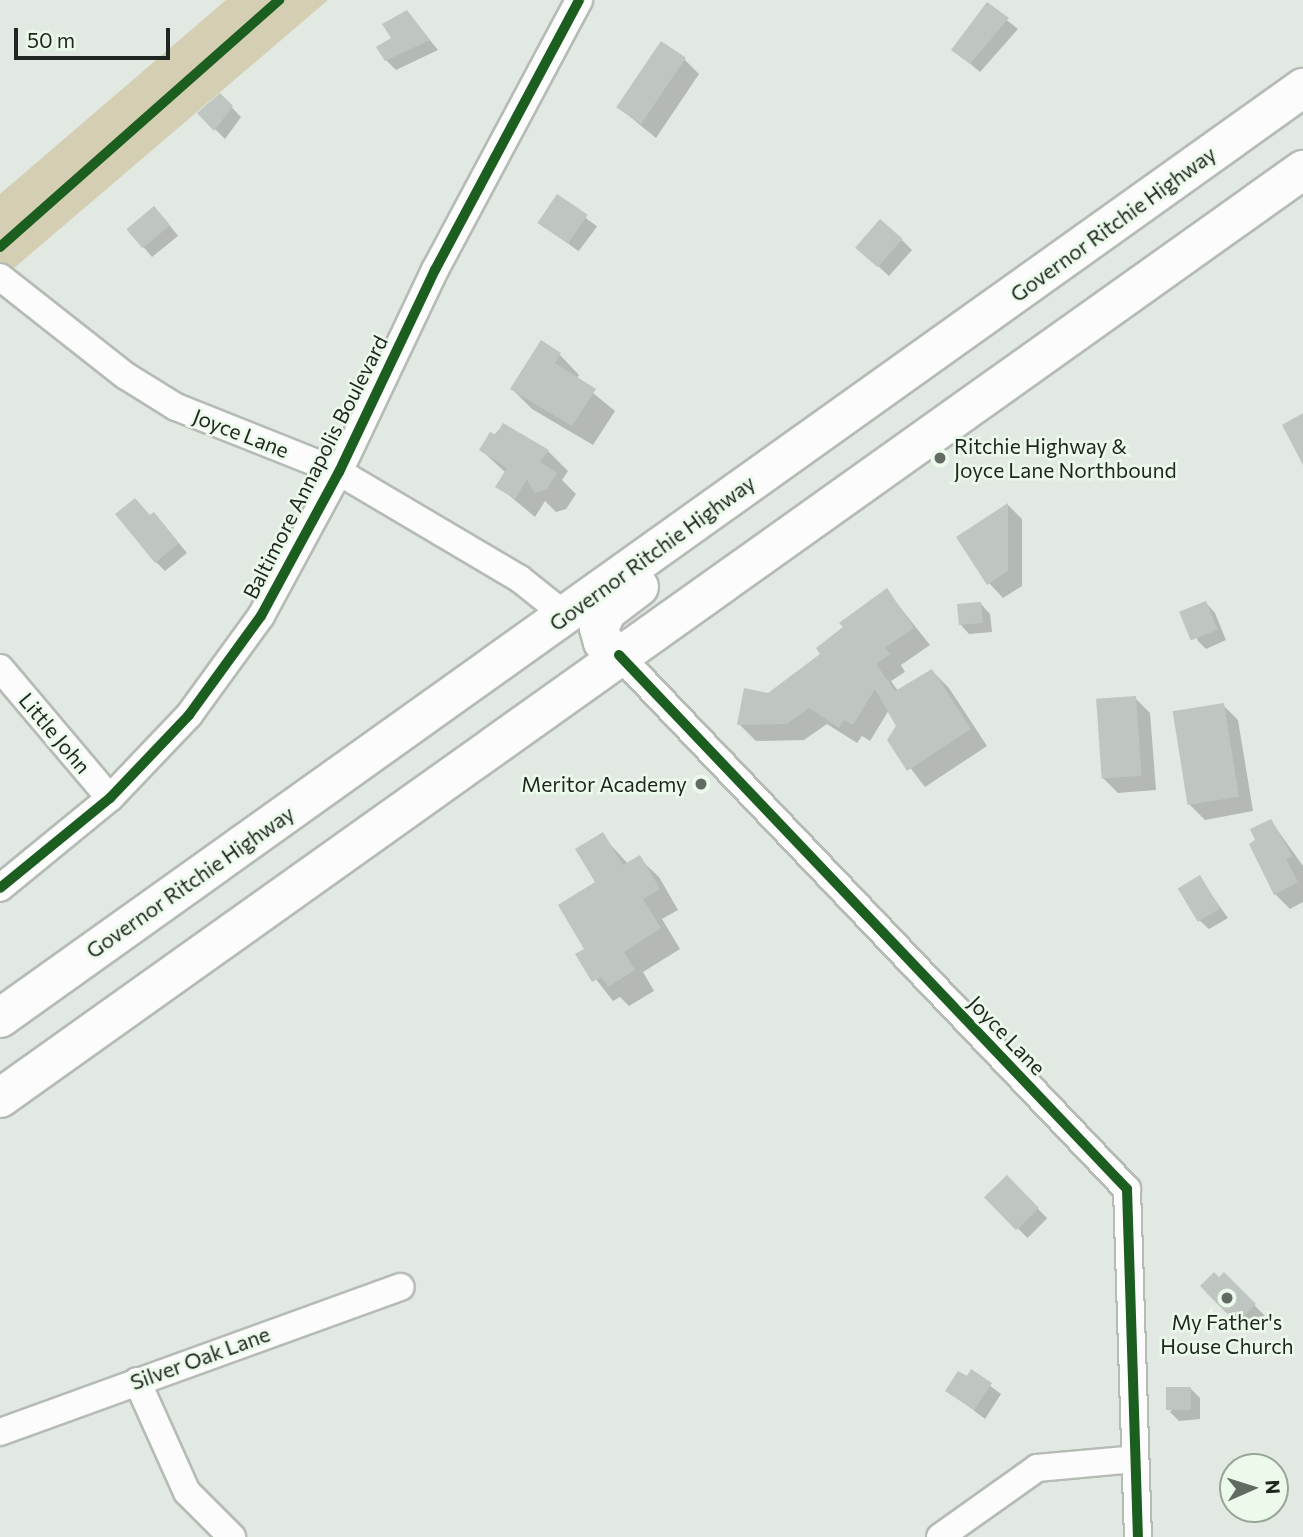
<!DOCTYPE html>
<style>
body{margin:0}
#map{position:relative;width:1303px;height:1537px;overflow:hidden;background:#e2e8e2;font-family:Commissioner,sans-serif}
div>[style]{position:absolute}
.green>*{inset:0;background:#d4cfb3}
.shadow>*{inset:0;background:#0003;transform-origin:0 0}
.building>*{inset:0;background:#bfc6c2;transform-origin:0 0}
.roads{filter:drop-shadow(2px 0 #b6bbb6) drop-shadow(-2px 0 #b6bbb6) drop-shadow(0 2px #b6bbb6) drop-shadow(0 -2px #b6bbb6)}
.minor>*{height:26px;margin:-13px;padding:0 13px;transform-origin:13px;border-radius:13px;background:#fbfcfb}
.highway>*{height:38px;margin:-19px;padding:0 19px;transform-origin:19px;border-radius:19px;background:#fbfcfb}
.cycleway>*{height:10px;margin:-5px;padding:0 5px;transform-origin:5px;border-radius:5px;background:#1b5e20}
.dots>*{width:19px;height:19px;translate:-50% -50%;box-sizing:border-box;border:4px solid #ebfaeb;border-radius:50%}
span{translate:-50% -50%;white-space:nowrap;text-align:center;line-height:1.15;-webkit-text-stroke:5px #ebfaeb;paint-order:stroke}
.street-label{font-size:21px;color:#1f251f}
.poi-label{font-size:21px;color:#1f251f}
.left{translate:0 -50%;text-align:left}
.right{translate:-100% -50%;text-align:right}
.north{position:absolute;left:1219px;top:1453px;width:70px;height:70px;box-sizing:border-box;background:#ebfaeb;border:2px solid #99a599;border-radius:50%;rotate:87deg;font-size:19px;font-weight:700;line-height:28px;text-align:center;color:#1f251f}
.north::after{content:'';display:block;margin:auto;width:24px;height:32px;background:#636963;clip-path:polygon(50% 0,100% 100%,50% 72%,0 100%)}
.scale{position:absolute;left:14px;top:28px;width:156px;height:32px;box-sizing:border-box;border:4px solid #1f251f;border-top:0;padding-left:9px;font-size:21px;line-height:24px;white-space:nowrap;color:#1f251f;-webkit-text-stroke:5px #ebfaeb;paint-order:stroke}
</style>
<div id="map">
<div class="green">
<div style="clip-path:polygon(226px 0,328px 0,0 280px,0 194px)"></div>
</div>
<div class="shadow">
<div style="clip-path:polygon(987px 4px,1018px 29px,980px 72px,954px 50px)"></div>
<div style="clip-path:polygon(407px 12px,438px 50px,396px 70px,386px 60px)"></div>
<div style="clip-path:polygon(684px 59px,699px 74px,656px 138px,618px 107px)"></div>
<div style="clip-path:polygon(220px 95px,241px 117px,225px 139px,199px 113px)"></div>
<div style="left:558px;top:197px;width:49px;height:31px;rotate:37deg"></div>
<div style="clip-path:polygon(164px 218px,178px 236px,152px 257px,129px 230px)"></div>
<div style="clip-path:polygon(902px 240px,912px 250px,889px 276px,868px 257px)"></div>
<div style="clip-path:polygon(560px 355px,579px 375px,576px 379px,615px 411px,593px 445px,532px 409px,512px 389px)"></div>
<div style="clip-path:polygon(503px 425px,548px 451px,568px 471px,562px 480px,576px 494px,566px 509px,556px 512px,545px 501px,535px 517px,498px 486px,506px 473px,481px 450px)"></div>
<div style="clip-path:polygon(1008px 505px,1022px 519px,1022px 586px,1003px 598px,989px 583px)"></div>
<div style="clip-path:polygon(151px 517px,163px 524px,187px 553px,165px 571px,156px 562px)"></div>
<div style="clip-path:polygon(887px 591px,930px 645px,901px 665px,905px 672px,891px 681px,898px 691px,932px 671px,949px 688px,987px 746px,925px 787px,889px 740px,899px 726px,889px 710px,870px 741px,862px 736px,857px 743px,827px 724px,804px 740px,756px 741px,739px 724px,768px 694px,823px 654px)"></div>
<div style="clip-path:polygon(1206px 603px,1215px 613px,1226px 640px,1206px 649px,1197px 640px)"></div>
<div style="clip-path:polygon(981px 604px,990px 614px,992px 632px,969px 634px,960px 624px)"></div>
<div style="clip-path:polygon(1135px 698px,1150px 713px,1156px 790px,1118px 793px,1103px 778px)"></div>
<div style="clip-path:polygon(1223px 705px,1238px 720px,1253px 811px,1205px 820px,1190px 805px)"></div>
<div style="clip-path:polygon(1271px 821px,1303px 866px,1303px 902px,1290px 909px,1275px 894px,1258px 841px)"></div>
<div style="clip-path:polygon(602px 835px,628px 864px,639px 858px,659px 877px,678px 910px,662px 919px,680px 949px,643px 972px,654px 991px,629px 1006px,620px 997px,613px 1001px,577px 955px,586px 949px)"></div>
<div style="clip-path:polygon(1199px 877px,1228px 918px,1209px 929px,1199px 920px)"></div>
<div style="left:1007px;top:1178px;width:57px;height:28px;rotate:45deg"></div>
<div style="left:1224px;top:1275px;width:57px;height:25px;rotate:45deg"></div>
<div style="clip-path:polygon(972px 1372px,1001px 1394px,985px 1419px,947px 1390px)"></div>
<div style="clip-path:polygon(1191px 1389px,1200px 1398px,1200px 1419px,1179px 1421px,1170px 1412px)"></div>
</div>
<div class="building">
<div style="clip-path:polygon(987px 2px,1009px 18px,970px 64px,951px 50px)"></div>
<div style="clip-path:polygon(407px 10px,430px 40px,385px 61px,376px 47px,391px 38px,382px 24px)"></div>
<div style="left:661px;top:41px;width:30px;height:80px;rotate:34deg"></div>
<div style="clip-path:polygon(220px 93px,233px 106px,214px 131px,197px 113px)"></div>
<div style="left:557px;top:194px;width:37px;height:35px;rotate:34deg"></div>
<div style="left:154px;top:206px;width:25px;height:36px;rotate:50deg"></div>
<div style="left:880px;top:219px;width:30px;height:38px;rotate:41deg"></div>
<div style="clip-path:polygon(541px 340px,561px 353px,555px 363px,596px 389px,572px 426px,510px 389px)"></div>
<div style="clip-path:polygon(1303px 413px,1303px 465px,1282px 425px)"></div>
<div style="clip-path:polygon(503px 423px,549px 450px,540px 462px,557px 473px,547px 489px,534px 493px,527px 479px,515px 499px,495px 487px,507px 468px,479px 450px,490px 432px,496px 435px)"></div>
<div style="clip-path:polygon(135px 498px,150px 515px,154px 512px,179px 543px,155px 563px,115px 514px)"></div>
<div style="clip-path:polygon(1008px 503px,1008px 571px,987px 585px,956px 537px)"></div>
<div style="clip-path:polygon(887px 588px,914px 628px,885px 648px,890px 654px,876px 664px,895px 691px,932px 669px,971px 729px,907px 771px,887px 740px,896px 726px,875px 689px,853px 725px,844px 720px,839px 728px,809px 708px,787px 724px,737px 725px,744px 688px,768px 693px,820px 654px,816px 648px,843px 627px,839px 623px)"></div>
<div style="left:1206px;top:601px;width:31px;height:29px;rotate:68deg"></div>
<div style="left:981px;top:602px;width:21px;height:24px;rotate:85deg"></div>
<div style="left:1136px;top:696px;width:80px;height:40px;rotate:86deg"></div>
<div style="left:1224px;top:703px;width:95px;height:52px;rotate:81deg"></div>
<div style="clip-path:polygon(1271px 819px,1292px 856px,1286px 859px,1298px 882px,1274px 895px,1249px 844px,1255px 840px,1250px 829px)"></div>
<div style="clip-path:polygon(603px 832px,623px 865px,640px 855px,660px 889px,643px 899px,661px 928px,624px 952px,635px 970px,608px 987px,602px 977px,592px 982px,575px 954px,584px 949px,558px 905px,595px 882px,575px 849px)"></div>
<div style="left:1200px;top:875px;width:39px;height:26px;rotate:59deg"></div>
<div style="left:1007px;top:1175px;width:46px;height:32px;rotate:46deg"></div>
<div style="clip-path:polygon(1214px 1272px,1219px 1277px,1224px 1272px,1256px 1304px,1237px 1323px,1200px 1286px)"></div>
<div style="clip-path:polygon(971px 1369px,992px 1383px,974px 1410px,945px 1391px,958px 1371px,967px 1376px)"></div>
<div style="left:1191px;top:1387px;width:23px;height:25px;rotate:90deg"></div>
</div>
<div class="roads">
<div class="minor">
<div style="left:0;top:277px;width:160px;rotate:38.2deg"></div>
<div style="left:126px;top:376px;width:59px;rotate:31.8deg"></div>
<div style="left:176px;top:407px;width:175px;rotate:21.7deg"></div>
<div style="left:339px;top:472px;width:210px;rotate:30.6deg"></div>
<div style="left:520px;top:579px;width:58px;rotate:38.7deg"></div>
<div style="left:619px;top:655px;width:737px;rotate:46.43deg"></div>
<div style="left:1127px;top:1189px;width:348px;rotate:88.2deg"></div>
<div style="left:0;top:668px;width:170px;rotate:49.8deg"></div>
<div style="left:0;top:888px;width:142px;rotate:-39.3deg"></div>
<div style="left:110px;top:798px;width:115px;rotate:-46.4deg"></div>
<div style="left:189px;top:715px;width:122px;rotate:-54deg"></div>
<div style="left:261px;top:616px;width:164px;rotate:-61.6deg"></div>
<div style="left:339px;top:472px;width:224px;rotate:-64.6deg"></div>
<div style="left:435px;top:270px;width:306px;rotate:-61.9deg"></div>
<div style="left:137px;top:1381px;width:122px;rotate:65.8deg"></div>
<div style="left:187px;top:1492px;width:64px;rotate:45deg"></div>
<div style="left:0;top:1432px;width:426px;rotate:-19.9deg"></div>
<div style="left:940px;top:1537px;width:119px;rotate:-35.4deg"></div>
<div style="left:1037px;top:1468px;width:98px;rotate:-5.2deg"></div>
</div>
<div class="highway">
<div style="left:619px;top:655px;width:21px;rotate:-141deg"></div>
<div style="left:603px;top:642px;width:15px;rotate:-106deg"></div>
<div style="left:599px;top:628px;width:19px;rotate:-65deg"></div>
<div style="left:607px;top:611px;width:40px;rotate:-37deg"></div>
<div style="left:0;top:1018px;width:1601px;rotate:-35.52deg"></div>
<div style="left:0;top:1098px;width:1600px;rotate:-35.46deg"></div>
</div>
</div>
<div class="cycleway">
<div style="left:0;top:247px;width:373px;rotate:-41.5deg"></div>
<div style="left:619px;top:655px;width:737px;rotate:46.43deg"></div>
<div style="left:1127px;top:1189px;width:348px;rotate:88.2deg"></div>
<div style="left:0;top:888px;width:142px;rotate:-39.3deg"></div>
<div style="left:110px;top:798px;width:115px;rotate:-46.4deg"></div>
<div style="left:189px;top:715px;width:122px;rotate:-54deg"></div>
<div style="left:261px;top:616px;width:164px;rotate:-61.6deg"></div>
<div style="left:339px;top:472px;width:224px;rotate:-64.6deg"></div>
<div style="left:435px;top:270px;width:306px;rotate:-61.9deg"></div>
</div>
<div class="dots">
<div style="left:940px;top:458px;background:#636963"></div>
<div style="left:701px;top:784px;background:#636963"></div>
<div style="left:1227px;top:1298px;background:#636963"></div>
</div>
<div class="street-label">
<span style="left:1113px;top:224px;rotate:-36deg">Governor Ritchie Highway</span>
<span style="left:241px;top:433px;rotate:21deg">Joyce Lane</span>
<span style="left:315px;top:467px;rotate:-63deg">Baltimore Annapolis Boulevard</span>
<span style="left:652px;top:553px;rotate:-36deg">Governor Ritchie Highway</span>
<span style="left:55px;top:733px;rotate:50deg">Little John</span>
<span style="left:190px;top:882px;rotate:-35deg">Governor Ritchie Highway</span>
<span style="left:1007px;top:1035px;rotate:46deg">Joyce Lane</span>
<span style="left:200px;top:1358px;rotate:-20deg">Silver Oak Lane</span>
</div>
<div class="poi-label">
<span class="left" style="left:954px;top:458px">Ritchie Highway &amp;<br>Joyce Lane Northbound</span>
<span class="right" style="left:687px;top:784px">Meritor Academy</span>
<span style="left:1227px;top:1334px">My Father's<br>House Church</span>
</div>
<div class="north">N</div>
<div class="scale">50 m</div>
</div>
